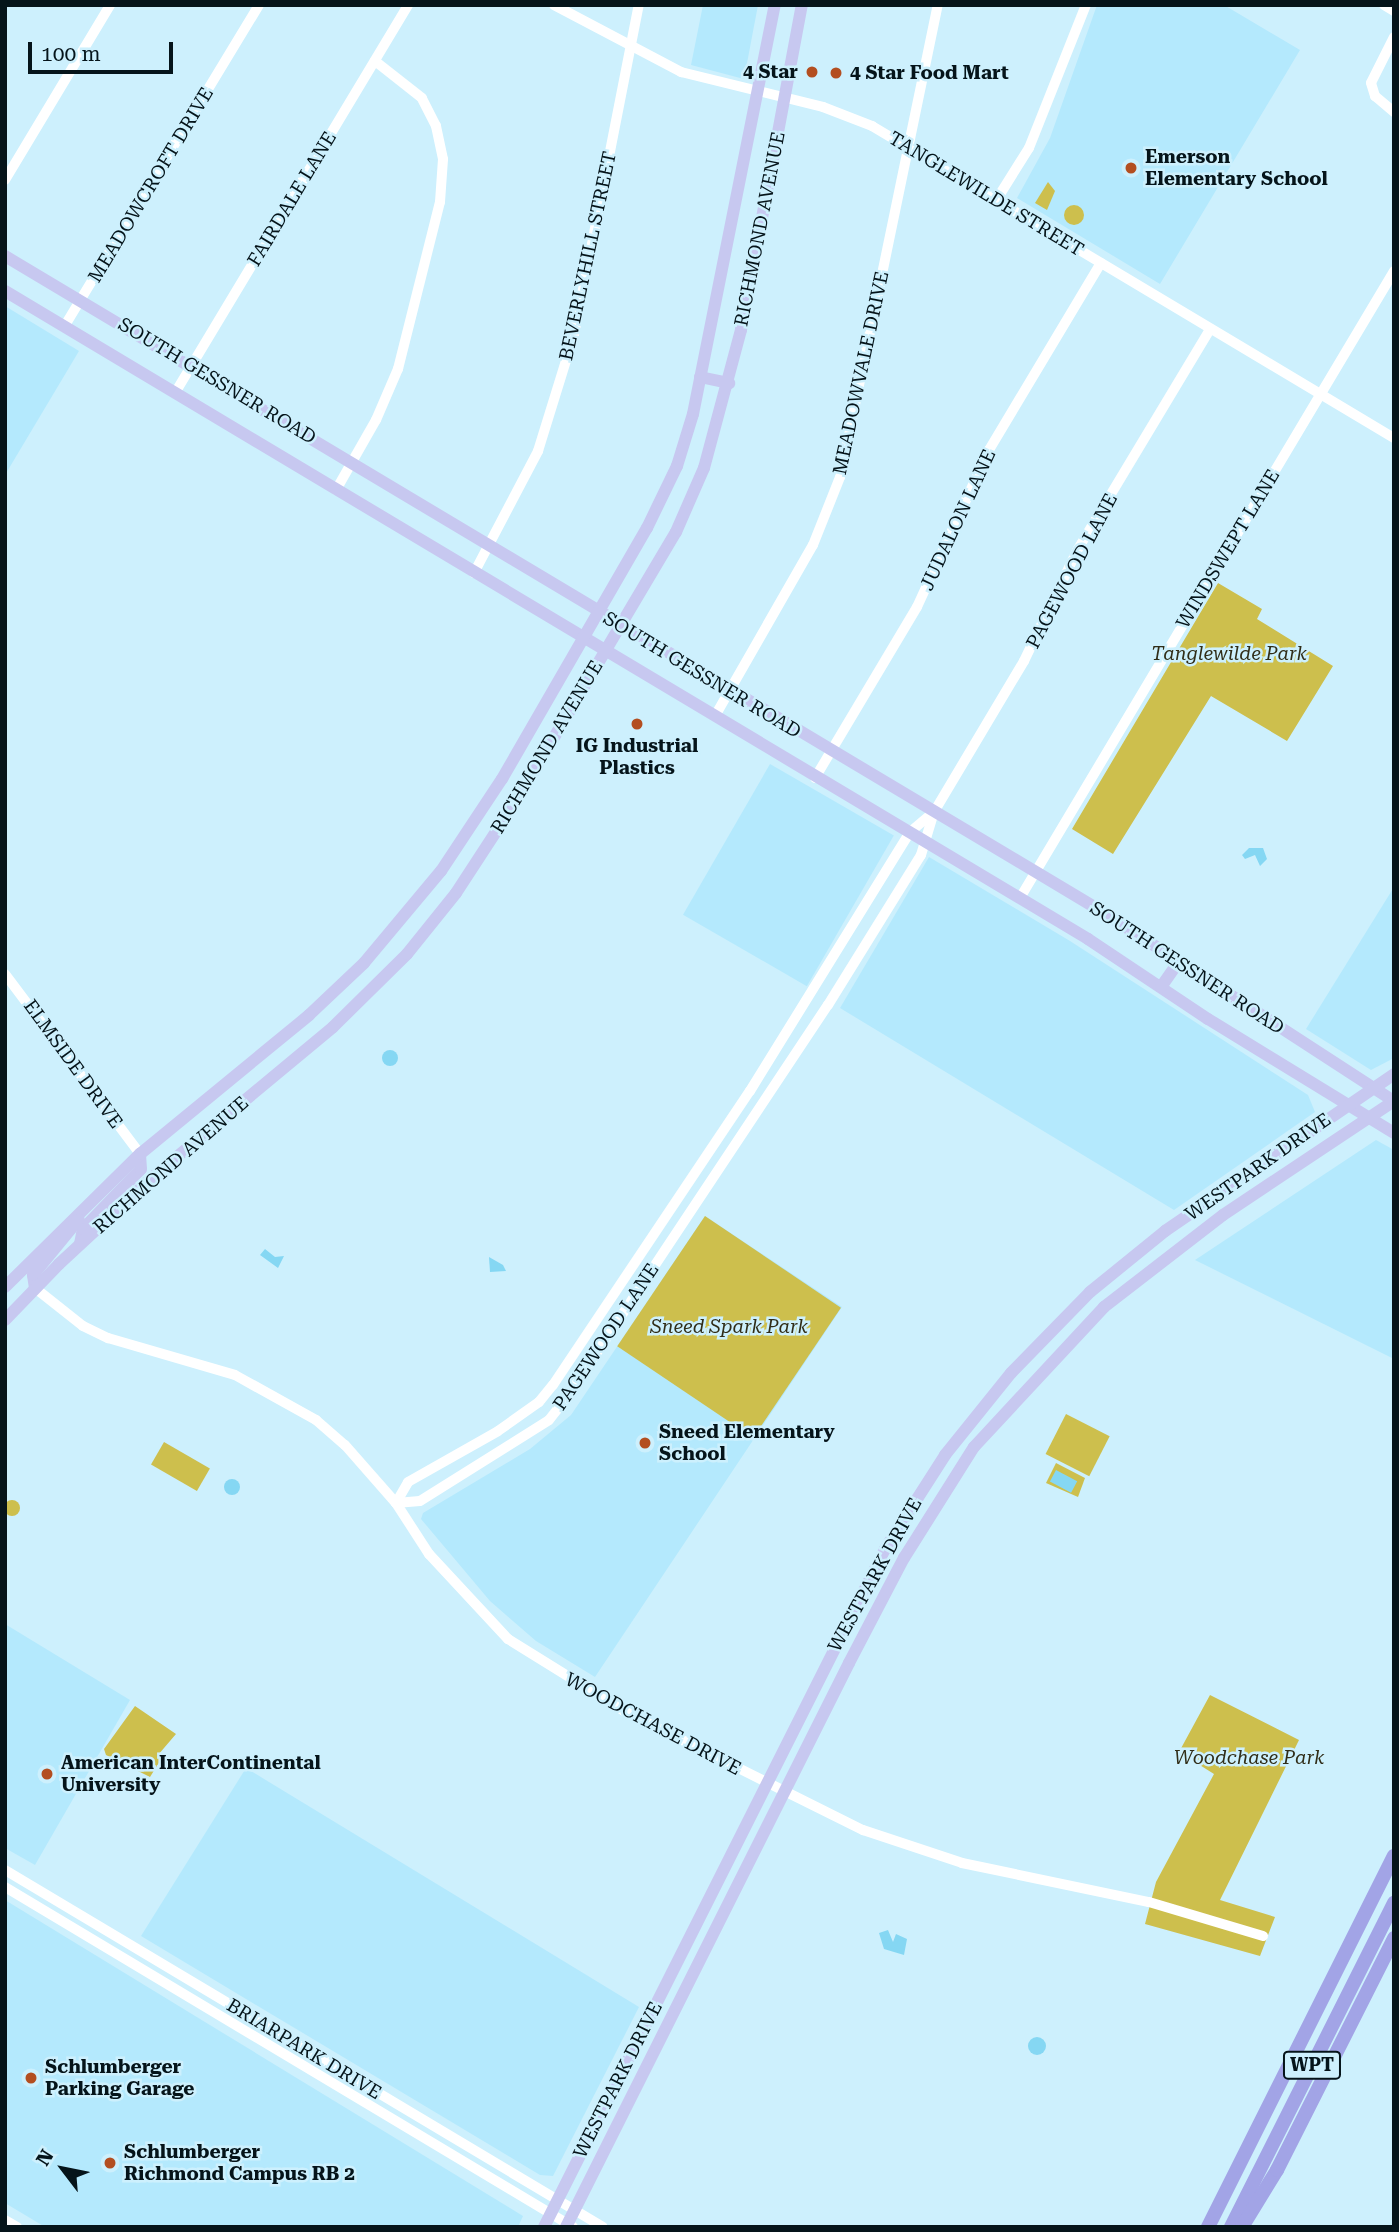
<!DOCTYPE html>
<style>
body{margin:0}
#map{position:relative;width:1399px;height:2232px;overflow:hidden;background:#cdf0fd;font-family:"Roboto Serif",serif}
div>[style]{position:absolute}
.built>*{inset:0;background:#b4e9fd;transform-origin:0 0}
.green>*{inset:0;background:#cdbf4d;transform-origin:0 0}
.round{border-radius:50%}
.water>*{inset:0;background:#85d7f3;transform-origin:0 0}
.minor>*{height:10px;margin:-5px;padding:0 5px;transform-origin:5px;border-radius:5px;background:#fff}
.major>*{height:12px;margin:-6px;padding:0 6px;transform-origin:6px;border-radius:6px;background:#c7c8f0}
.highway>*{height:14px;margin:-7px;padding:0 7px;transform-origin:7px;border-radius:7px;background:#a2a4e6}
.dots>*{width:19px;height:19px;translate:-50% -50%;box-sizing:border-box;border:4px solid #cdf0fd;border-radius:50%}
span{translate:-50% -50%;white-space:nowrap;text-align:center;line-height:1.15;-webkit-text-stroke:5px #cdf0fd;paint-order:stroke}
.shield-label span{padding:2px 5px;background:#cdf0fd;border:2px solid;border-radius:5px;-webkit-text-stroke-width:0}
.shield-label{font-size:18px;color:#05141a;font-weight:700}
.poi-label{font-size:19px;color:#05141a;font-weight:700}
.right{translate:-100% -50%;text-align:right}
.left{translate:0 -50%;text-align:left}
.street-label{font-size:19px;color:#05141a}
.park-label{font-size:19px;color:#302d18;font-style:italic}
.frame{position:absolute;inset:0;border:7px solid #05141a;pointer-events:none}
.north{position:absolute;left:28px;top:2134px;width:70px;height:70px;-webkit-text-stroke:5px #cdf0fd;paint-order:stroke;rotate:302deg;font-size:19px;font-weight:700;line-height:28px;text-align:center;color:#05141a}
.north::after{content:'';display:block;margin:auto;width:24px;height:32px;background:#05141a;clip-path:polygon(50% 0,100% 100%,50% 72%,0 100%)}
.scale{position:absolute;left:28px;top:42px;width:145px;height:32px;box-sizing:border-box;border:4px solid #05141a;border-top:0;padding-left:9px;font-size:21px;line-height:24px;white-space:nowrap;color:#05141a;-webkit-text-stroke:5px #cdf0fd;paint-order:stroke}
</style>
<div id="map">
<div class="built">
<div style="clip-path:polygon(703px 5px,758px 5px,744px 79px,691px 65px)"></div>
<div style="clip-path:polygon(1097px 5px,1224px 5px,1300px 50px,1160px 284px,1017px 198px,1050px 138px)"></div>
<div style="clip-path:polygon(5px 306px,79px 351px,5px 475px)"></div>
<div style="left:770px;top:764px;width:143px;height:174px;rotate:30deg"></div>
<div style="clip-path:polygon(929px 857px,1070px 941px,1308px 1095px,1315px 1112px,1174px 1210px,840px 1008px)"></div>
<div style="clip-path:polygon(1394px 887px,1394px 1058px,1371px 1070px,1306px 1029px)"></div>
<div style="clip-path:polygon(1376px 1140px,1394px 1150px,1394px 1359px,1195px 1260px)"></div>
<div style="clip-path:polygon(705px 1216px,842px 1307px,595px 1677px,536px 1641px,490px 1601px,421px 1519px,423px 1513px,530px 1449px,571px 1415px)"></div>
<div style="clip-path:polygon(5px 1624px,130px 1700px,35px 1865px,5px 1848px)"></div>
<div style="clip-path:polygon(246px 1768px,639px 2007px,553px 2176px,540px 2175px,141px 1936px)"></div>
<div style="clip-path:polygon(5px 1900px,523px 2216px,518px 2227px,45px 2227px,5px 2203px)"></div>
</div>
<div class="green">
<div style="clip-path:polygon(1048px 182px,1055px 191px,1047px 210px,1035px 203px)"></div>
<div class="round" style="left:1064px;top:205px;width:20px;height:20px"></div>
<div style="clip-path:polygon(1218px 583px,1262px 609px,1257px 619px,1333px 666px,1287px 741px,1211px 696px,1113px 854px,1072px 829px)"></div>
<div style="left:705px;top:1216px;width:164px;height:157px;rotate:34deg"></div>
<div style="left:1066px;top:1414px;width:49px;height:45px;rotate:27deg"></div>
<div style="left:164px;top:1442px;width:53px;height:26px;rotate:30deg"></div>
<div style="clip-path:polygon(1056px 1463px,1085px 1478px,1078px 1497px,1046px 1483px)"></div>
<div class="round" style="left:4px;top:1500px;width:16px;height:16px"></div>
<div style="clip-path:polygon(1210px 1695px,1299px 1740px,1220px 1900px,1275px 1917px,1260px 1956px,1145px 1924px,1156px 1882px,1214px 1774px,1179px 1752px)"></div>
<div style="clip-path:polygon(135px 1706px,176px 1734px,158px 1755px,160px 1761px,150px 1777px,106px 1755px,104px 1749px)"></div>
</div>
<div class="water">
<div style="clip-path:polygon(1249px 848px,1263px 848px,1267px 859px,1260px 866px,1255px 855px,1245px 859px,1242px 855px)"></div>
<div class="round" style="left:382px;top:1050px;width:16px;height:16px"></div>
<div style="clip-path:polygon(265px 1249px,275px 1257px,284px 1256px,278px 1268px,260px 1255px)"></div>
<div style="clip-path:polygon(489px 1257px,503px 1265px,506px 1271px,490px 1272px)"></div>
<div style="left:1056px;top:1470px;width:24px;height:13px;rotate:28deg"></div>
<div class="round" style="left:224px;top:1479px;width:16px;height:16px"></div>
<div style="clip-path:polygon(888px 1930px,893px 1942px,896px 1934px,907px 1939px,904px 1955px,884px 1949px,879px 1933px)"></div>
<div class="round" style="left:1028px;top:2037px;width:18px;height:18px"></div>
</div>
<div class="minor">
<div style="left:554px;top:5px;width:144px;rotate:27.8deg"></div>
<div style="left:681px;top:72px;width:146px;rotate:13.8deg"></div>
<div style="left:823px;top:107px;width:53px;rotate:21.2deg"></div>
<div style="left:872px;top:126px;width:608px;rotate:30.87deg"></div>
<div style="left:1384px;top:5px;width:12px;rotate:31deg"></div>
<div style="left:1394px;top:37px;width:51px;rotate:116.6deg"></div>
<div style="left:1371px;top:83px;width:14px;rotate:73deg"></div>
<div style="left:1375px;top:96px;width:25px;rotate:40deg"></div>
<div style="left:5px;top:180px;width:204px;rotate:-59deg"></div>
<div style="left:997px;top:199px;width:60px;rotate:-57.9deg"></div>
<div style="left:1029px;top:148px;width:154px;rotate:-68.3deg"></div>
<div style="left:64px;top:327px;width:376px;rotate:-58.8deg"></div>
<div style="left:175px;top:393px;width:453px;rotate:-59deg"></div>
<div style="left:336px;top:490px;width:81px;rotate:-60.3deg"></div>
<div style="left:376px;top:420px;width:56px;rotate:-66.7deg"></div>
<div style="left:398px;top:369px;width:172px;rotate:-75.9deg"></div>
<div style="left:440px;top:202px;width:43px;rotate:-86deg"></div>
<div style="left:443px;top:159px;width:34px;rotate:-102deg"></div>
<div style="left:436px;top:126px;width:31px;rotate:-117deg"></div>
<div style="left:422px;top:98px;width:60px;rotate:-141.8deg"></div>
<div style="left:474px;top:573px;width:138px;rotate:-62.3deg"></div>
<div style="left:538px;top:451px;width:121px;rotate:-72.8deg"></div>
<div style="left:574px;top:335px;width:336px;rotate:-78.9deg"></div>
<div style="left:715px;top:716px;width:197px;rotate:-60.2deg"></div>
<div style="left:813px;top:545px;width:73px;rotate:-68.3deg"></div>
<div style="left:840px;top:477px;width:482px;rotate:-78.3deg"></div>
<div style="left:815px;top:778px;width:199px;rotate:-59.2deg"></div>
<div style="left:917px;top:607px;width:173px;rotate:-65.4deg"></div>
<div style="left:989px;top:450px;width:218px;rotate:-59.1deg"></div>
<div style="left:1020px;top:898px;width:730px;rotate:-59.18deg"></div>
<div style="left:5px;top:974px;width:225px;rotate:53.1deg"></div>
<div style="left:35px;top:1288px;width:61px;rotate:38.4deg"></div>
<div style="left:83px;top:1326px;width:28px;rotate:26deg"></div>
<div style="left:108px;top:1338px;width:132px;rotate:16.2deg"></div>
<div style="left:235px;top:1375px;width:93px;rotate:29.1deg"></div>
<div style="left:316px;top:1420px;width:38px;rotate:41deg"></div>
<div style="left:345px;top:1445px;width:77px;rotate:48.7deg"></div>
<div style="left:396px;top:1503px;width:61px;rotate:57.1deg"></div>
<div style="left:429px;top:1554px;width:116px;rotate:47.1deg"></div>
<div style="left:508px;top:1639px;width:137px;rotate:31.8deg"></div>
<div style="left:624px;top:1711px;width:267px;rotate:26.5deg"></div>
<div style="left:863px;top:1830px;width:104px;rotate:18.4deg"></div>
<div style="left:962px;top:1863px;width:191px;rotate:11.8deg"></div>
<div style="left:1149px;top:1902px;width:119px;rotate:16.6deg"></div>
<div style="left:396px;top:1503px;width:24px;rotate:-5deg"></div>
<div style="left:420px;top:1501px;width:152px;rotate:-32.1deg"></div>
<div style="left:549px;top:1420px;width:31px;rotate:-52deg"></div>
<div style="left:568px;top:1396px;width:470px;rotate:-56.4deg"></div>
<div style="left:828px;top:1005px;width:176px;rotate:-58.2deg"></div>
<div style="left:921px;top:855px;width:45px;rotate:-73.2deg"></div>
<div style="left:934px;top:812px;width:176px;rotate:-59.2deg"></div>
<div style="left:1024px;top:661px;width:124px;rotate:-64.3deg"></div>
<div style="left:1078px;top:549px;width:257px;rotate:-59deg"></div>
<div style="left:396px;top:1503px;width:24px;rotate:-60deg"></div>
<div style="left:408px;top:1482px;width:103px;rotate:-29.5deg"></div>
<div style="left:498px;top:1431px;width:50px;rotate:-35.3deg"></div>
<div style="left:539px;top:1402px;width:22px;rotate:-51deg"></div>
<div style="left:553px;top:1385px;width:354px;rotate:-56.2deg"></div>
<div style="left:750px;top:1091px;width:304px;rotate:-58.3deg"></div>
<div style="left:910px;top:832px;width:31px;rotate:-40deg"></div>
<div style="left:5px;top:1870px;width:696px;rotate:30.84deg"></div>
<div style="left:5px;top:1887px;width:662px;rotate:30.9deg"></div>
<div style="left:5px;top:2220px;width:14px;rotate:30deg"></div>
</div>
<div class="major">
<div style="left:5px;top:256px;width:1273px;rotate:30.86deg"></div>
<div style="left:1098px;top:909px;width:353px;rotate:33deg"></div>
<div style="left:5px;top:291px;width:1262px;rotate:30.89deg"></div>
<div style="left:1088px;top:939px;width:144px;rotate:33.7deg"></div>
<div style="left:1208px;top:1019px;width:218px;rotate:31.5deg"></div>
<div style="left:700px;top:377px;width:30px;rotate:12deg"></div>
<div style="left:1161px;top:987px;width:28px;rotate:-55deg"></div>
<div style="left:80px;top:1244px;width:15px;rotate:-79deg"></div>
<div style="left:83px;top:1229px;width:83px;rotate:-46deg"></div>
<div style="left:141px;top:1169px;width:15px;rotate:-94deg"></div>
<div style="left:5px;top:1287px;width:190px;rotate:-44.6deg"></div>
<div style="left:140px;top:1154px;width:219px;rotate:-39.4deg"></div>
<div style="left:309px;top:1015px;width:76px;rotate:-43.4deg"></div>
<div style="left:364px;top:963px;width:120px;rotate:-50.1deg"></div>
<div style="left:441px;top:871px;width:110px;rotate:-56.5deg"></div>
<div style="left:502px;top:779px;width:290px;rotate:-60deg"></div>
<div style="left:647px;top:528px;width:69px;rotate:-64.2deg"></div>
<div style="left:677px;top:466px;width:54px;rotate:-72.9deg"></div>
<div style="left:693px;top:414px;width:417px;rotate:-78.7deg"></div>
<div style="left:35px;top:1288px;width:13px;rotate:-99deg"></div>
<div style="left:33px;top:1275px;width:72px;rotate:-50.6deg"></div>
<div style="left:5px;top:1320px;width:78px;rotate:-46deg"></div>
<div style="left:59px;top:1264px;width:131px;rotate:-42.8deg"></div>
<div style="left:155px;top:1175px;width:231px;rotate:-39.7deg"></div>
<div style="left:333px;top:1027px;width:104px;rotate:-44.6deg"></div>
<div style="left:407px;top:954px;width:78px;rotate:-51.2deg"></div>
<div style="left:456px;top:893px;width:113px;rotate:-56.9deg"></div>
<div style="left:518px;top:798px;width:309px;rotate:-59.3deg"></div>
<div style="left:676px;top:532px;width:70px;rotate:-66.4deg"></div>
<div style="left:704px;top:468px;width:143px;rotate:-75deg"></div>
<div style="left:741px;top:330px;width:331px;rotate:-79.4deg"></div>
<div style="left:544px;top:2227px;width:759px;rotate:-63.3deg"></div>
<div style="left:885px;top:1549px;width:112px;rotate:-57.4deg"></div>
<div style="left:945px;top:1455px;width:105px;rotate:-51.2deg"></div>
<div style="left:1011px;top:1373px;width:113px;rotate:-45.7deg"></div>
<div style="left:1090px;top:1292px;width:97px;rotate:-39.1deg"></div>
<div style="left:1165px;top:1231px;width:278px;rotate:-34.4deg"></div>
<div style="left:566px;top:2227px;width:631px;rotate:-63.35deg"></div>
<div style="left:849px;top:1663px;width:119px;rotate:-62.4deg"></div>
<div style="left:904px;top:1558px;width:131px;rotate:-57.8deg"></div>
<div style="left:974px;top:1447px;width:191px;rotate:-47.1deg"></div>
<div style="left:1104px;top:1307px;width:150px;rotate:-37.7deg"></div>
<div style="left:1223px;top:1215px;width:206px;rotate:-33.7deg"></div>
</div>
<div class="highway">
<div style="left:1208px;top:2227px;width:415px;rotate:-63.4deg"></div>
<div style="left:1231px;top:2227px;width:363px;rotate:-63.3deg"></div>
<div style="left:1242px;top:2227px;width:67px;rotate:-58.4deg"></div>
<div style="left:1277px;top:2170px;width:260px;rotate:-63.2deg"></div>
</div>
<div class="dots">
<div style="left:812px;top:72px;background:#b34e20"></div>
<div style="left:836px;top:73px;background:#b34e20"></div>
<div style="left:1131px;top:168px;background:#b34e20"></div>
<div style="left:637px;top:724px;background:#b34e20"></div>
<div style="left:645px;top:1443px;background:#b34e20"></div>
<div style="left:47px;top:1774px;background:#b34e20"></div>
<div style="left:31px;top:2078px;background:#b34e20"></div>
<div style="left:110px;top:2163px;background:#b34e20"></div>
</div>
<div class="shield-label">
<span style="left:1312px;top:2065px">WPT</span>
</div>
<div class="poi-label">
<span class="right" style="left:798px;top:72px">4 Star</span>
<span class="left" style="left:850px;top:73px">4 Star Food Mart</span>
<span class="left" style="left:1145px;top:168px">Emerson<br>Elementary School</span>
<span style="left:637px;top:757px">IG Industrial<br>Plastics</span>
<span class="left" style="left:659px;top:1443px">Sneed Elementary<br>School</span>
<span class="left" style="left:61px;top:1774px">American InterContinental<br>University</span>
<span class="left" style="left:45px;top:2078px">Schlumberger<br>Parking Garage</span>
<span class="left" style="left:124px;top:2163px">Schlumberger<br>Richmond Campus RB 2</span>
</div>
<div class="street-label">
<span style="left:151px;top:185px;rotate:-59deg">MEADOWCROFT DRIVE</span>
<span style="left:986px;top:194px;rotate:31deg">TANGLEWILDE STREET</span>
<span style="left:292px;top:199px;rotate:-59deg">FAIRDALE LANE</span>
<span style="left:760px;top:229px;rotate:-79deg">RICHMOND AVENUE</span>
<span style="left:588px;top:256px;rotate:-78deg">BEVERLYHILL STREET</span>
<span style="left:861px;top:373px;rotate:-78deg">MEADOWVALE DRIVE</span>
<span style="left:217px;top:381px;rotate:31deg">SOUTH GESSNER ROAD</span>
<span style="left:958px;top:520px;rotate:-65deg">JUDALON LANE</span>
<span style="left:1228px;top:549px;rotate:-59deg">WINDSWEPT LANE</span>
<span style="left:1072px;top:571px;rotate:-62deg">PAGEWOOD LANE</span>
<span style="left:702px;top:675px;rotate:31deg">SOUTH GESSNER ROAD</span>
<span style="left:547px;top:747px;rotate:-59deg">RICHMOND AVENUE</span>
<span style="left:1187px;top:968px;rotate:33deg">SOUTH GESSNER ROAD</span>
<span style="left:73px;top:1064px;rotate:54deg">ELMSIDE DRIVE</span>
<span style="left:171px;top:1165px;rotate:-41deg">RICHMOND AVENUE</span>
<span style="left:1258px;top:1167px;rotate:-35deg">WESTPARK DRIVE</span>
<span style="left:606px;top:1337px;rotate:-56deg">PAGEWOOD LANE</span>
<span style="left:875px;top:1575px;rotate:-61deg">WESTPARK DRIVE</span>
<span style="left:653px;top:1724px;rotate:28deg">WOODCHASE DRIVE</span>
<span style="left:304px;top:2049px;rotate:31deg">BRIARPARK DRIVE</span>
<span style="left:618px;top:2080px;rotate:-63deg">WESTPARK DRIVE</span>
</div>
<div class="park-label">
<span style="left:1229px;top:654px">Tanglewilde Park</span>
<span style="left:729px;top:1327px">Sneed Spark Park</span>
<span style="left:1249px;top:1758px">Woodchase Park</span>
</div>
<div class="frame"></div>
<div class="north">N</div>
<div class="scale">100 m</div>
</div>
